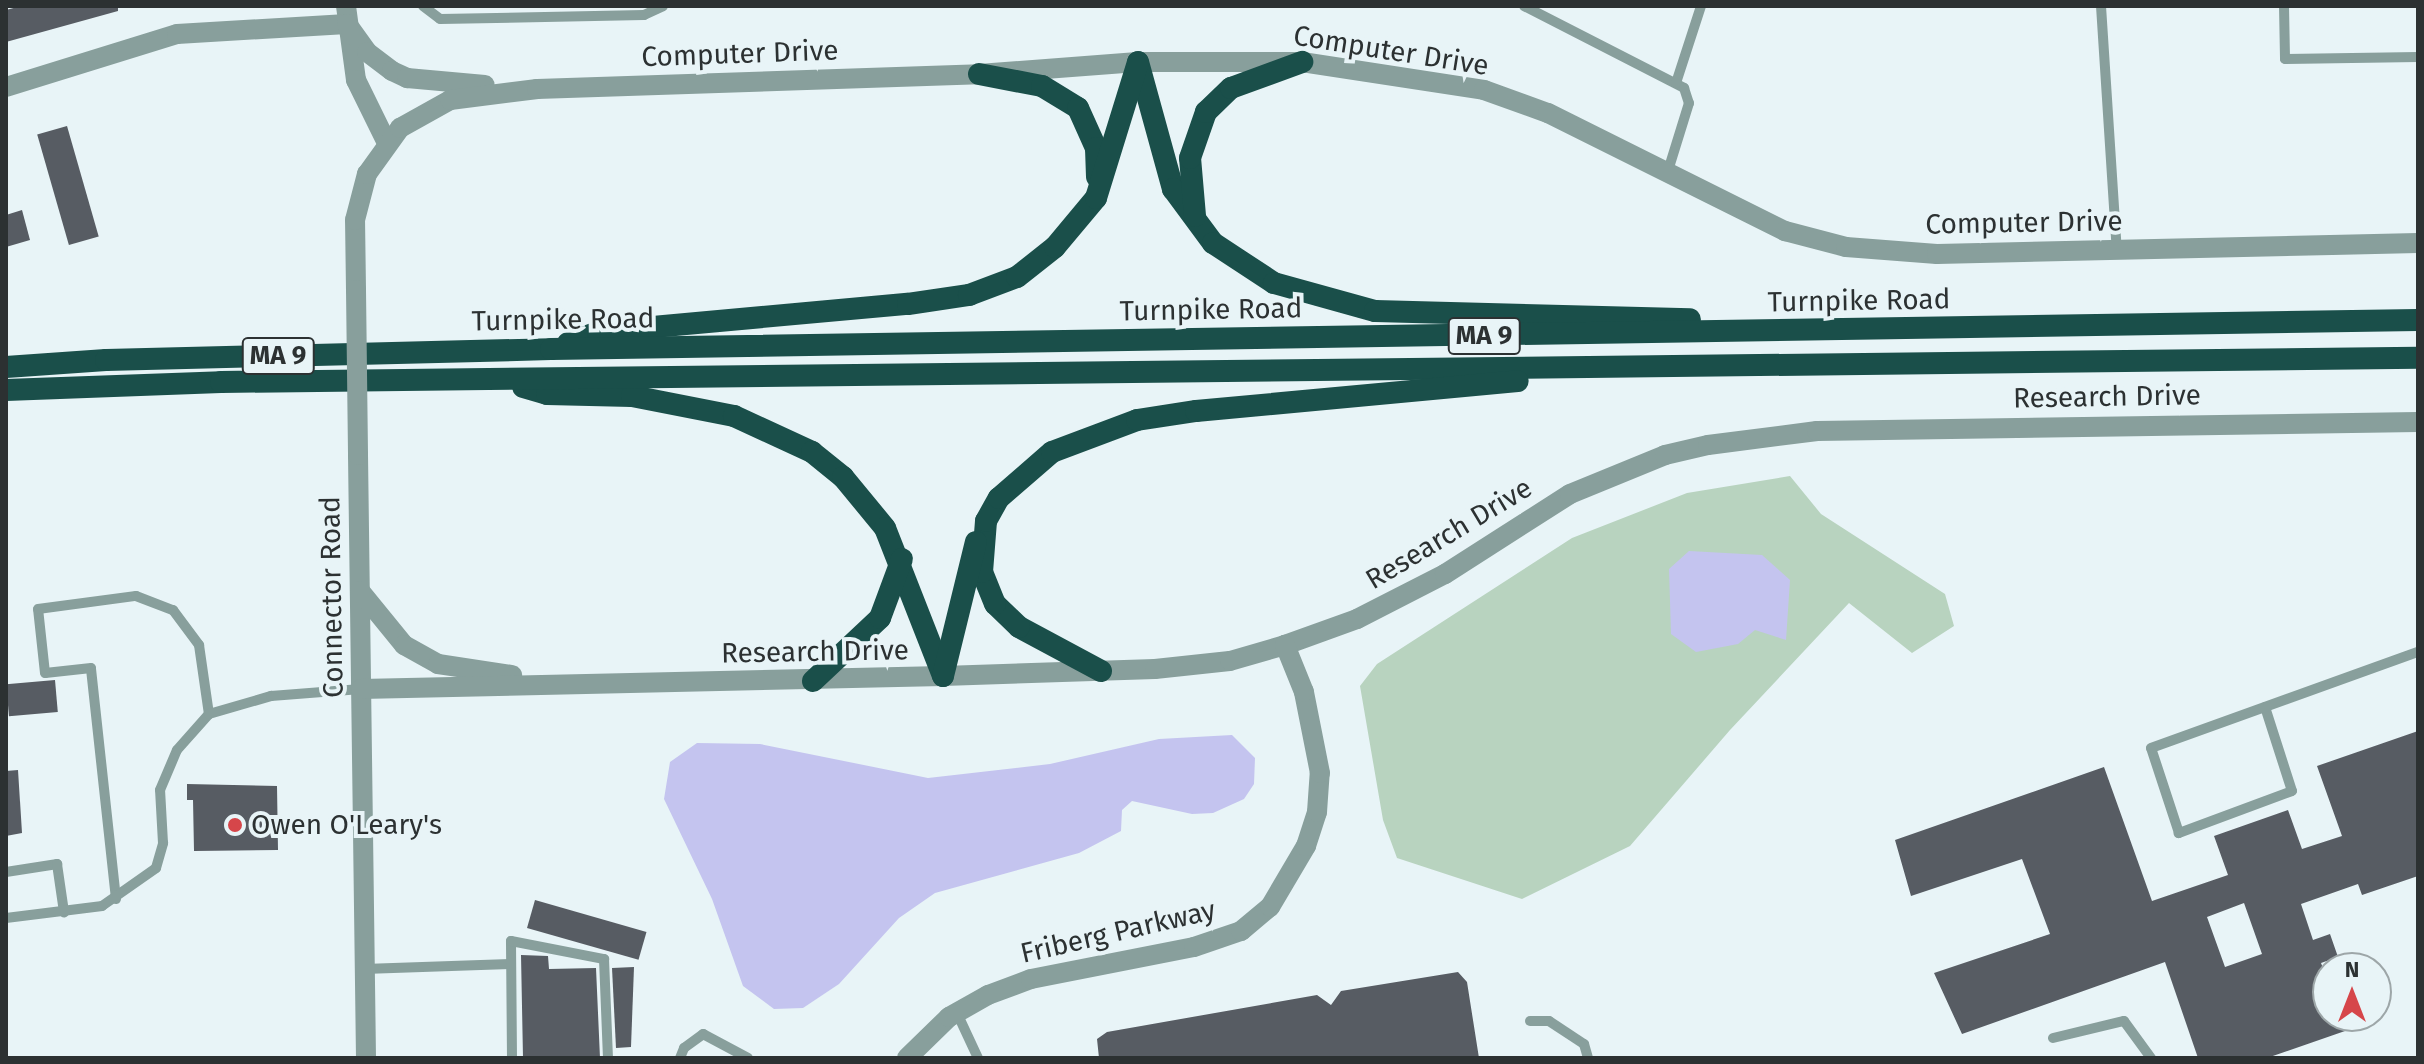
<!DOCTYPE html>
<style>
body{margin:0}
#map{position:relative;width:2424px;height:1064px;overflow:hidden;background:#e8f4f7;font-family:"Fira Sans",sans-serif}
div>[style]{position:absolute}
.green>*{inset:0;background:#b8d3bf}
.water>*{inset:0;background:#c4c4ef}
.building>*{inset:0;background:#575c63;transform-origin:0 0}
.service>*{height:10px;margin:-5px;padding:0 5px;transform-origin:5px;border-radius:5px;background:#889f9c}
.minor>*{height:20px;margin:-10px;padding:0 10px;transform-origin:10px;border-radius:10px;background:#889f9c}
.tertiary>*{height:20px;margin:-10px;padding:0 10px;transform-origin:10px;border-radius:10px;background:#889f9c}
.trunk>*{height:22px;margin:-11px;padding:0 11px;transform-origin:11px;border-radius:11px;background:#1a4f4a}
.tertiary-bridge>*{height:20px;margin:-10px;padding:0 10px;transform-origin:10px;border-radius:10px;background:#889f9c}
.dots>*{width:22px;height:22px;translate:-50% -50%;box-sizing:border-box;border:4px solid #e8f4f7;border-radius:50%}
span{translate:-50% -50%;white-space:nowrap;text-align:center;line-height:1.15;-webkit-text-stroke:8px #e8f4f7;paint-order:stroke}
.shield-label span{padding:2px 6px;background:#e8f4f7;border:2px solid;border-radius:6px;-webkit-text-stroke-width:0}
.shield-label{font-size:26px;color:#2c3132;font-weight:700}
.street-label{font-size:28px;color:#2c3132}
.poi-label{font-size:28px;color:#2c3132}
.left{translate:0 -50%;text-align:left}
.frame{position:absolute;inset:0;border:8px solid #2c3132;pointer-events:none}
.north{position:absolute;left:2312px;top:952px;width:80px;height:80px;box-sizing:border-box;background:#e8f4f7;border:2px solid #9da6a8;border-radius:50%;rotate:0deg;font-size:22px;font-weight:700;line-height:32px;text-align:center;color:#2c3132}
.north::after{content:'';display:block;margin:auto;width:28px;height:36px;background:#d6464a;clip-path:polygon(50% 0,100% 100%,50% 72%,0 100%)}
</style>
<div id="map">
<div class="green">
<div style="clip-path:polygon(1790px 476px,1821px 514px,1945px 594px,1954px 626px,1912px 653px,1849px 603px,1730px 730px,1630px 846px,1522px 899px,1397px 858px,1383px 820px,1360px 686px,1377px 664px,1572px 538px,1687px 493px)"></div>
</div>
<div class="water">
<div style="clip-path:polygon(1689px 551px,1762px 555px,1790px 580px,1786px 640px,1755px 630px,1738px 644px,1696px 652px,1671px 634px,1669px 569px)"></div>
<div style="clip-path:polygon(1232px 735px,1255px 758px,1254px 784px,1244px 799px,1213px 813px,1192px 814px,1132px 801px,1122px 810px,1121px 831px,1079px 853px,935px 893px,899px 918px,839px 984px,803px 1008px,774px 1009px,743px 986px,712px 899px,664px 799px,670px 762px,697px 743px,760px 744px,928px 778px,1050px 764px,1159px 739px)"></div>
</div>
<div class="building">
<div style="clip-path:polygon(21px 6px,118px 6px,118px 11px,6px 42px,6px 10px)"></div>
<div style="left:67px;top:126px;width:115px;height:31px;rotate:74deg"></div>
<div style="clip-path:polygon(22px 210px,30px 240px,6px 247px,6px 215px)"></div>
<div style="left:55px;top:680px;width:32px;height:49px;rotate:85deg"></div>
<div style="clip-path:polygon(evenodd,2418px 731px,2418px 876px,2362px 895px,2358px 884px,2301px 904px,2313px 940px,2330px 934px,2338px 957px,2321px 963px,2328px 981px,2328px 1016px,2340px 1016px,2345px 1031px,2267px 1058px,2198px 1058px,2165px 962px,1962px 1034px,1934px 973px,2050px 934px,2022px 859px,1911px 896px,1895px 840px,2104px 767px,2152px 901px,2228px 875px,2214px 836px,2288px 810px,2302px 849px,2342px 836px,2317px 766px,2418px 731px,2244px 903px,2262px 954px,2225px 967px,2207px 917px,2244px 903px)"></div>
<div style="clip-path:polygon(18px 770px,22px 833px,6px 836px,6px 771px)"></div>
<div style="clip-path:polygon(187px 784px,277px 786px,278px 850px,194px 851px,193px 800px,187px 800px)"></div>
<div style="left:535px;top:900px;width:116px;height:29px;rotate:16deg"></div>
<div style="clip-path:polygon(521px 955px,548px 956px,549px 969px,596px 968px,600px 1058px,523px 1058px)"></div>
<div style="clip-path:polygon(634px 967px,631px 1047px,616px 1048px,612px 968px)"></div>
<div style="clip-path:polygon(1458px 972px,1467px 982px,1479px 1058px,1099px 1058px,1097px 1039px,1107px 1032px,1317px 995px,1331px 1005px,1341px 991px)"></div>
</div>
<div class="service">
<div style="left:423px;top:6px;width:21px;rotate:37deg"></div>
<div style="left:440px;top:19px;width:204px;rotate:-1.1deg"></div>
<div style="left:644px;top:15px;width:21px;rotate:-25deg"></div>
<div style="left:1524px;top:6px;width:180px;rotate:27.1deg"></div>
<div style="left:1684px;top:88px;width:16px;rotate:72deg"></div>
<div style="left:1689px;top:103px;width:71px;rotate:107.2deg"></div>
<div style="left:2101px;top:6px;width:246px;rotate:86.3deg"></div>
<div style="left:2284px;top:6px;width:53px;rotate:88.9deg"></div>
<div style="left:2285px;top:59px;width:133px;rotate:-0.9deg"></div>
<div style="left:1676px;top:83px;width:81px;rotate:-72deg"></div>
<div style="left:2265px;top:707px;width:88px;rotate:72.2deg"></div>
<div style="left:2292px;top:791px;width:121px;rotate:159.6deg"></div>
<div style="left:2179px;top:833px;width:89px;rotate:-108.2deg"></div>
<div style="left:2151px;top:748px;width:284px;rotate:-19.8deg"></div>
<div style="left:6px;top:872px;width:52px;rotate:-8.9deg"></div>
<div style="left:57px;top:864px;width:49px;rotate:81.7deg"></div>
<div style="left:116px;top:899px;width:232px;rotate:-96.2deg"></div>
<div style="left:91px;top:668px;width:46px;rotate:173.8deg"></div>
<div style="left:45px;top:673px;width:64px;rotate:-96.2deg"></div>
<div style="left:38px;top:609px;width:99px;rotate:-7.6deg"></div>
<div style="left:136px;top:596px;width:40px;rotate:21deg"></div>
<div style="left:173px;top:610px;width:44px;rotate:53.4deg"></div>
<div style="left:199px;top:645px;width:70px;rotate:81.8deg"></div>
<div style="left:6px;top:918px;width:97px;rotate:-7.1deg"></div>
<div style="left:102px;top:906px;width:66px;rotate:-35.1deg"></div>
<div style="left:156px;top:868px;width:26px;rotate:-74deg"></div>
<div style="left:163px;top:843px;width:53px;rotate:-93.2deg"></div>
<div style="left:160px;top:790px;width:43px;rotate:-67deg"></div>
<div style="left:177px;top:750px;width:48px;rotate:-48.4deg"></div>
<div style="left:209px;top:714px;width:65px;rotate:-16.2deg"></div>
<div style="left:271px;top:696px;width:90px;rotate:-4.4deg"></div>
<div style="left:364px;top:969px;width:146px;rotate:-2deg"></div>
<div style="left:957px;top:1013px;width:50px;rotate:65deg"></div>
<div style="left:1530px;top:1021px;width:19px"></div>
<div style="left:1549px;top:1021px;width:42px;rotate:33.3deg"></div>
<div style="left:1584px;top:1044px;width:15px;rotate:74deg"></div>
<div style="left:2053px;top:1038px;width:73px;rotate:-13.5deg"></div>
<div style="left:2124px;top:1021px;width:46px;rotate:53.9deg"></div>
<div style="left:512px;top:1058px;width:117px;rotate:-90.5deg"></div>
<div style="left:511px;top:941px;width:95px;rotate:11deg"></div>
<div style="left:604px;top:959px;width:99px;rotate:87.7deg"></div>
<div style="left:680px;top:1058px;width:11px;rotate:-68deg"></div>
<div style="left:684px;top:1048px;width:24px;rotate:-36deg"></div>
<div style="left:703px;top:1034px;width:51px;rotate:28.1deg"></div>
</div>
<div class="minor">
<div style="left:346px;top:6px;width:75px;rotate:82.3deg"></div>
<div style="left:356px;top:80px;width:70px;rotate:63.8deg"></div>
<div style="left:1138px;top:62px;width:164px"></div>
<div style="left:1302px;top:62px;width:184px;rotate:8.7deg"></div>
<div style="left:1484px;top:90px;width:68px;rotate:19.8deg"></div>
<div style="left:1548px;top:113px;width:265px;rotate:26.5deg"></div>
<div style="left:1785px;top:231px;width:63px;rotate:14.7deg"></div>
<div style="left:1846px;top:247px;width:91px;rotate:4.4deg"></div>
<div style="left:1937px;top:254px;width:481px;rotate:-1.3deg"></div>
<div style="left:6px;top:87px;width:179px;rotate:-17.2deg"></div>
<div style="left:177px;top:34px;width:170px;rotate:-3.4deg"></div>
<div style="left:943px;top:676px;width:212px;rotate:-1.9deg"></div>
<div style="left:1155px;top:669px;width:75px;rotate:-6.1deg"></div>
<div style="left:1230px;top:661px;width:57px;rotate:-16.2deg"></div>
<div style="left:1285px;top:645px;width:77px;rotate:-19.9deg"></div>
<div style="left:1357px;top:619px;width:99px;rotate:-27.1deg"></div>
<div style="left:1445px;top:574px;width:148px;rotate:-32.6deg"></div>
<div style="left:1570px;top:494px;width:103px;rotate:-22.3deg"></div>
<div style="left:1665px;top:455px;width:44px;rotate:-13.1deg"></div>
<div style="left:1708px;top:445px;width:110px;rotate:-7.3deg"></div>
<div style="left:1817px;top:431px;width:601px;rotate:-0.86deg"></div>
<div style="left:907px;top:1058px;width:59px;rotate:-44.3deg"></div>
<div style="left:949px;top:1017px;width:45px;rotate:-29.4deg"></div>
<div style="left:988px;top:995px;width:46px;rotate:-20.4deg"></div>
<div style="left:1031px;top:979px;width:166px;rotate:-11.1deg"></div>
<div style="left:1194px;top:947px;width:50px;rotate:-18.8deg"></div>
<div style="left:1241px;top:931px;width:38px;rotate:-40deg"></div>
<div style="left:1270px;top:907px;width:71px;rotate:-59.5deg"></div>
<div style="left:1306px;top:846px;width:36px;rotate:-72deg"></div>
<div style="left:1317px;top:812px;width:39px;rotate:-86deg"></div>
<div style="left:1320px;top:773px;width:83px;rotate:-101.2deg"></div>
<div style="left:1304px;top:692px;width:51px;rotate:-112deg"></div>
</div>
<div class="tertiary">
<div style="left:347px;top:24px;width:34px;rotate:54deg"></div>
<div style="left:367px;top:52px;width:31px;rotate:37deg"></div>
<div style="left:392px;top:71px;width:17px;rotate:25deg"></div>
<div style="left:407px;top:78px;width:78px;rotate:5.1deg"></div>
<div style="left:356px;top:290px;width:70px;rotate:-90.8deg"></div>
<div style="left:355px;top:220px;width:48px;rotate:-75.4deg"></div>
<div style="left:367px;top:174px;width:57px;rotate:-54.3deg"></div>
<div style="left:400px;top:128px;width:57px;rotate:-29.2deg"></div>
<div style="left:450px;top:100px;width:88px;rotate:-7.2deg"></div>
<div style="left:537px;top:89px;width:442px;rotate:-1.9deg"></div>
<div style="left:979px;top:74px;width:159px;rotate:-4.3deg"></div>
<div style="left:358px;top:455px;width:603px;rotate:89.24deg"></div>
<div style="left:360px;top:591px;width:70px;rotate:50.8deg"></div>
<div style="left:404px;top:645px;width:39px;rotate:29deg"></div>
<div style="left:438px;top:664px;width:75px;rotate:8.5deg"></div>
<div style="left:361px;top:689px;width:582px;rotate:-1.28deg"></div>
</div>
<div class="trunk">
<div style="left:1138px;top:62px;width:132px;rotate:74.6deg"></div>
<div style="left:1173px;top:189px;width:67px;rotate:53.5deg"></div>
<div style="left:1213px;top:243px;width:73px;rotate:33.3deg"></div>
<div style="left:1274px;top:283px;width:105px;rotate:15.5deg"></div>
<div style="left:1375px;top:311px;width:315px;rotate:1.5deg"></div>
<div style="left:979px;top:74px;width:64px;rotate:10.8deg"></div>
<div style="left:1042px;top:86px;width:42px;rotate:31.4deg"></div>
<div style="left:1078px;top:108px;width:44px;rotate:65.8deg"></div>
<div style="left:1096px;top:148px;width:29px;rotate:88deg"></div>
<div style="left:1195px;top:216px;width:58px;rotate:-94.9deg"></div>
<div style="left:1190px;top:158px;width:49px;rotate:-70.8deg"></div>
<div style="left:1206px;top:112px;width:35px;rotate:-44deg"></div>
<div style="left:1231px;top:88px;width:76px;rotate:-20.1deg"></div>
<div style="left:568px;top:343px;width:32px;rotate:-20deg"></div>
<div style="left:598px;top:332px;width:311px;rotate:-5.2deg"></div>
<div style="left:908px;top:304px;width:62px;rotate:-8.4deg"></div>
<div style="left:969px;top:295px;width:51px;rotate:-20.6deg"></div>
<div style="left:1017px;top:277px;width:48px;rotate:-38.3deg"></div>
<div style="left:1055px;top:247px;width:64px;rotate:-50.1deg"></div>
<div style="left:1096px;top:198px;width:142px;rotate:-72.8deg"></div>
<div style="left:6px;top:367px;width:100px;rotate:-4deg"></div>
<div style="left:106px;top:360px;width:445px;rotate:-1.4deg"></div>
<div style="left:551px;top:349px;width:1867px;rotate:-0.89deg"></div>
<div style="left:523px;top:387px;width:25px;rotate:16deg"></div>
<div style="left:547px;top:394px;width:85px;rotate:1.3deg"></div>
<div style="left:632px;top:396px;width:104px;rotate:11.1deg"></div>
<div style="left:734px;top:416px;width:86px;rotate:24.8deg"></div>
<div style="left:812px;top:452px;width:40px;rotate:39deg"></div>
<div style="left:843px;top:477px;width:66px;rotate:50.5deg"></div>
<div style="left:885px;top:528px;width:159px;rotate:68.6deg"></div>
<div style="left:6px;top:390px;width:215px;rotate:-2.1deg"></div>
<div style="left:221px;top:382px;width:2197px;rotate:-0.63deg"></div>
<div style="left:1101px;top:671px;width:93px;rotate:-151.8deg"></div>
<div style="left:1019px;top:627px;width:33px;rotate:-136deg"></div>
<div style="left:995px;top:604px;width:35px;rotate:-112deg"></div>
<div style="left:982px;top:572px;width:51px;rotate:-85.5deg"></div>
<div style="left:986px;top:521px;width:26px;rotate:-61deg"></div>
<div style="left:999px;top:498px;width:70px;rotate:-41deg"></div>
<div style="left:1052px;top:452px;width:91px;rotate:-20.6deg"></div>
<div style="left:1137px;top:420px;width:60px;rotate:-8.7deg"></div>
<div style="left:1196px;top:411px;width:323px;rotate:-5.3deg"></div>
<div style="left:943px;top:676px;width:138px;rotate:-76.2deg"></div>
<div style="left:813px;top:681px;width:92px;rotate:-43.2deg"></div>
<div style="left:880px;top:618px;width:63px;rotate:-69.6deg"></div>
</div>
<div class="tertiary-bridge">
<div style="left:356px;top:290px;width:165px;rotate:89.3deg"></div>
</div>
<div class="dots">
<div style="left:235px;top:825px;background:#d6464a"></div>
</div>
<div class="shield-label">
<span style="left:1484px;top:336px">MA 9</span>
<span style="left:278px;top:356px">MA 9</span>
</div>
<div class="street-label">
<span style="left:1391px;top:51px;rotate:9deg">Computer Drive</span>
<span style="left:740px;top:54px;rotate:-2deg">Computer Drive</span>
<span style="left:2024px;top:223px;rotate:-1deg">Computer Drive</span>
<span style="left:1859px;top:301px;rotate:-1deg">Turnpike Road</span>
<span style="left:1211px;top:310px;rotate:-1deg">Turnpike Road</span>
<span style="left:563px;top:320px;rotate:-1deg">Turnpike Road</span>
<span style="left:2107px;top:397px;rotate:-1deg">Research Drive</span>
<span style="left:1449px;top:534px;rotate:-31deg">Research Drive</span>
<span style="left:332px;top:597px;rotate:-91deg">Connector Road</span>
<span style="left:815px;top:652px;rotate:-1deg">Research Drive</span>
<span style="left:1118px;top:932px;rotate:-13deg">Friberg Parkway</span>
</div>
<div class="poi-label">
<span class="left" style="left:251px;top:825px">Owen O'Leary's</span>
</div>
<div class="frame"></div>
<div class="north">N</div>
</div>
